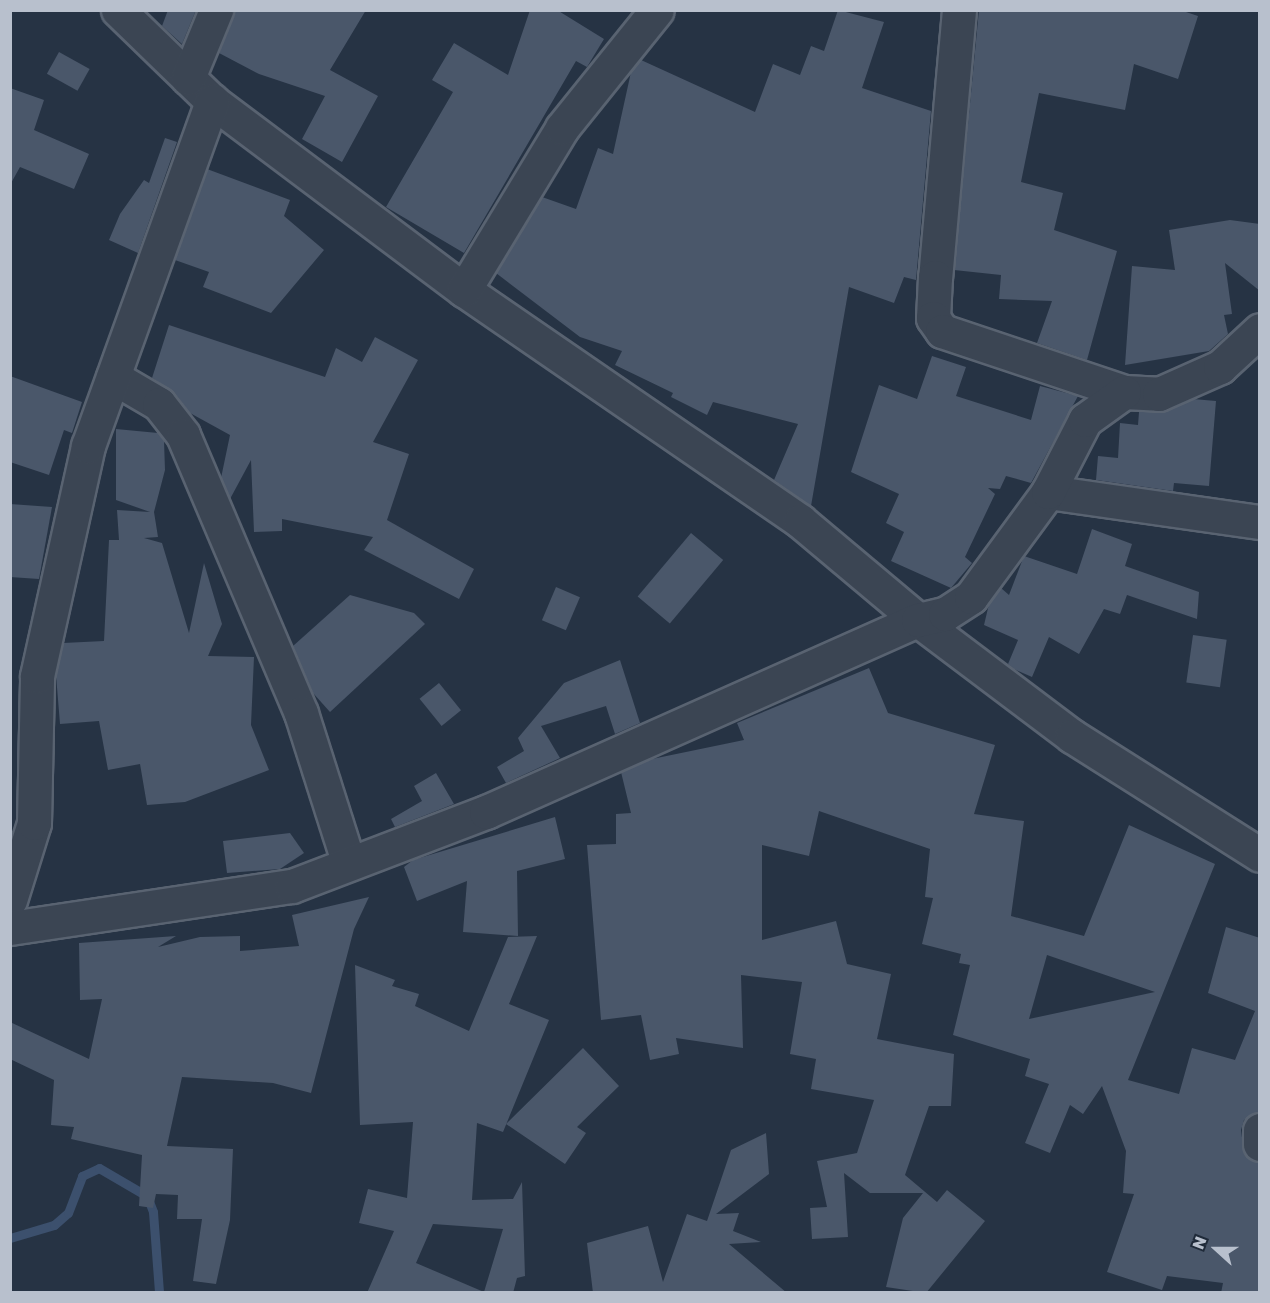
<!DOCTYPE html>
<style>
body{margin:0}
#map{position:relative;width:1270px;height:1303px;overflow:hidden;background:#263344;font-family:"Golos Text",sans-serif}
div>[style]{position:absolute}
.stream>*{height:9px;margin:-4.5px;padding:0 4.5px;transform-origin:4.5px;border-radius:4.5px;background:#3c506d}
.building>*{inset:0;background:#4a576a;transform-origin:0 0}
.roads{filter:drop-shadow(2px 0 #596371) drop-shadow(-2px 0 #596371) drop-shadow(0 2px #596371) drop-shadow(0 -2px #596371)}
.minor>*{height:33px;margin:-16.5px;padding:0 16.5px;transform-origin:16.5px;border-radius:16.5px;background:#3b4553}
span{translate:-50% -50%;white-space:nowrap;text-align:center;line-height:1.15;-webkit-text-stroke:4.5px #1f2a39;paint-order:stroke}
.frame{position:absolute;inset:0;border:12px solid #b8c0cd;pointer-events:none}
.north{position:absolute;left:1186px;top:1219px;width:60px;height:60px;-webkit-text-stroke:4px #1f2a39;paint-order:stroke;rotate:291deg;font-size:16px;font-weight:700;line-height:24px;text-align:center;color:#b8c0cd}
.north::after{content:'';display:block;margin:auto;width:21px;height:27px;background:#b8c0cd;clip-path:polygon(50% 0,100% 100%,50% 72%,0 100%)}
</style>
<div id="map">
<div class="stream">
<div style="left:10px;top:1238px;width:46px;rotate:-16.5deg"></div>
<div style="left:54px;top:1225px;width:18px;rotate:-41deg"></div>
<div style="left:68px;top:1213px;width:40px;rotate:-69deg"></div>
<div style="left:82px;top:1176px;width:19px;rotate:-25deg"></div>
<div style="left:99px;top:1168px;width:56px;rotate:30.3deg"></div>
<div style="left:147px;top:1196px;width:17px;rotate:69deg"></div>
<div style="left:153px;top:1212px;width:80px;rotate:85.7deg"></div>
</div>
<div class="building">
<div style="clip-path:polygon(168px 10px,196px 10px,182px 44px,162px 26px)"></div>
<div style="clip-path:polygon(234px 10px,366px 10px,330px 70px,378px 96px,342px 162px,302px 139px,325px 96px,259px 74px,219px 53px)"></div>
<div style="clip-path:polygon(530px 10px,557px 10px,604px 39px,587px 67px,576px 61px,464px 253px,386px 207px,453px 92px,432px 80px,454px 43px,508px 75px)"></div>
<div style="clip-path:polygon(838px 10px,884px 22px,862px 88px,931px 111px,916px 280px,904px 277px,894px 303px,849px 287px,811px 506px,774px 480px,798px 424px,713px 402px,707px 415px,671px 397px,673px 393px,615px 365px,622px 351px,580px 337px,496px 273px,542px 197px,576px 209px,598px 148px,613px 154px,631px 72px,641px 60px,755px 112px,773px 64px,800px 75px,811px 46px,824px 51px)"></div>
<div style="clip-path:polygon(979px 10px,1180px 10px,1198px 16px,1178px 79px,1134px 64px,1125px 110px,1039px 93px,1021px 182px,1063px 193px,1054px 230px,1117px 251px,1087px 360px,1037px 343px,1052px 301px,999px 299px,1001px 275px,954px 270px)"></div>
<div style="left:59px;top:52px;width:35px;height:25px;rotate:29deg"></div>
<div style="clip-path:polygon(10px 88px,44px 100px,34px 130px,89px 154px,74px 189px,20px 167px,10px 185px)"></div>
<div style="clip-path:polygon(165px 138px,177px 142px,138px 253px,109px 240px,120px 214px,144px 180px,149px 183px)"></div>
<div style="clip-path:polygon(207px 169px,290px 200px,284px 216px,324px 250px,271px 313px,203px 287px,209px 272px,175px 260px)"></div>
<div style="clip-path:polygon(1230px 220px,1260px 224px,1260px 291px,1225px 263px,1232px 314px,1224px 315px,1228px 334px,1209px 351px,1125px 365px,1132px 266px,1175px 270px,1169px 230px)"></div>
<div style="clip-path:polygon(169px 325px,325px 377px,336px 348px,362px 362px,375px 337px,418px 360px,373px 442px,409px 454px,387px 520px,474px 569px,459px 599px,364px 550px,373px 537px,282px 519px,282px 531px,254px 532px,251px 460px,230px 499px,221px 478px,230px 435px,190px 413px,174px 392px,152px 378px)"></div>
<div style="clip-path:polygon(932px 356px,966px 367px,956px 396px,1031px 420px,1040px 386px,1078px 396px,1031px 483px,1006px 476px,1000px 489px,988px 488px,995px 494px,965px 557px,972px 563px,951px 588px,891px 561px,904px 532px,886px 523px,899px 494px,851px 472px,879px 385px,917px 399px)"></div>
<div style="clip-path:polygon(10px 376px,82px 402px,72px 433px,64px 430px,49px 475px,10px 462px)"></div>
<div style="clip-path:polygon(1193px 399px,1216px 401px,1209px 486px,1174px 483px,1173px 491px,1096px 480px,1098px 456px,1118px 458px,1120px 423px,1138px 425px,1139px 412px,1166px 411px)"></div>
<div style="clip-path:polygon(116px 429px,158px 433px,164px 441px,165px 470px,154px 512px,158px 537px,144px 538px,162px 543px,189px 633px,204px 563px,222px 624px,208px 656px,254px 657px,251px 725px,269px 770px,185px 802px,147px 805px,140px 764px,108px 770px,99px 721px,60px 724px,56px 675px,63px 643px,104px 641px,109px 540px,119px 540px,117px 510px,150px 512px,116px 500px)"></div>
<div style="clip-path:polygon(10px 504px,52px 507px,39px 579px,10px 577px)"></div>
<div style="clip-path:polygon(1092px 529px,1132px 544px,1125px 566px,1199px 592px,1197px 619px,1127px 595px,1120px 614px,1104px 609px,1079px 654px,1049px 637px,1032px 677px,1014px 669px,1008px 664px,1018px 640px,984px 625px,989px 604px,1001px 588px,1009px 595px,1024px 556px,1077px 574px)"></div>
<div style="left:691px;top:533px;width:42px;height:83px;rotate:40deg"></div>
<div style="left:556px;top:587px;width:26px;height:36px;rotate:23deg"></div>
<div style="clip-path:polygon(350px 595px,414px 613px,425px 624px,330px 712px,313px 693px,293px 646px)"></div>
<div style="left:1193px;top:635px;width:34px;height:48px;rotate:8deg"></div>
<div style="clip-path:polygon(620px 660px,640px 723px,615px 734px,606px 706px,541px 726px,560px 758px,506px 783px,497px 767px,524px 751px,518px 738px,564px 683px)"></div>
<div style="clip-path:polygon(evenodd,869px 668px,888px 713px,995px 745px,974px 814px,1024px 821px,1011px 916px,1084px 936px,1129px 825px,1215px 864px,1128px 1080px,1179px 1094px,1192px 1048px,1235px 1060px,1255px 1011px,1208px 993px,1226px 927px,1260px 938px,1260px 1111px,1244px 1120px,1241px 1130px,1244px 1153px,1260px 1163px,1260px 1293px,1221px 1293px,1223px 1283px,1167px 1276px,1162px 1290px,1107px 1272px,1134px 1194px,1123px 1193px,1126px 1151px,1102px 1086px,1083px 1114px,1070px 1105px,1050px 1153px,1025px 1143px,1049px 1084px,1025px 1076px,1030px 1059px,953px 1035px,970px 965px,959px 963px,961px 954px,922px 944px,933px 898px,925px 897px,930px 849px,819px 811px,809px 856px,762px 845px,762px 940px,836px 921px,847px 964px,891px 974px,877px 1039px,954px 1054px,951px 1106px,929px 1106px,905px 1175px,937px 1202px,947px 1190px,985px 1221px,926px 1293px,886px 1287px,903px 1218px,923px 1193px,870px 1193px,844px 1173px,848px 1237px,812px 1239px,810px 1208px,827px 1207px,817px 1161px,857px 1153px,874px 1100px,811px 1089px,816px 1059px,790px 1054px,802px 982px,741px 975px,743px 1048px,676px 1038px,679px 1054px,650px 1060px,641px 1015px,601px 1020px,587px 845px,616px 844px,616px 814px,631px 813px,621px 772px,652px 759px,744px 740px,737px 723px,869px 668px,1047px 955px,1155px 992px,1029px 1019px,1047px 955px)"></div>
<div style="left:439px;top:683px;width:35px;height:25px;rotate:51deg"></div>
<div style="clip-path:polygon(436px 773px,454px 804px,395px 827px,391px 819px,422px 801px,414px 786px)"></div>
<div style="clip-path:polygon(555px 817px,565px 859px,517px 871px,518px 936px,463px 932px,467px 881px,417px 901px,404px 867px,413px 860px)"></div>
<div style="clip-path:polygon(290px 833px,304px 853px,280px 869px,227px 873px,223px 841px)"></div>
<div style="clip-path:polygon(369px 897px,354px 929px,311px 1093px,273px 1083px,182px 1077px,167px 1146px,233px 1149px,230px 1220px,216px 1284px,193px 1281px,202px 1219px,177px 1219px,178px 1195px,156px 1194px,153px 1208px,139px 1206px,142px 1155px,71px 1139px,74px 1127px,51px 1125px,54px 1080px,10px 1059px,10px 1022px,89px 1059px,102px 999px,80px 1000px,79px 943px,176px 936px,158px 947px,200px 937px,240px 936px,240px 951px,299px 946px,292px 915px)"></div>
<div style="clip-path:polygon(evenodd,537px 936px,509px 1004px,549px 1020px,503px 1132px,477px 1123px,472px 1200px,513px 1199px,522px 1182px,525px 1276px,517px 1278px,513px 1293px,367px 1293px,394px 1231px,359px 1223px,368px 1189px,407px 1198px,413px 1122px,360px 1125px,355px 965px,395px 980px,392px 986px,419px 994px,415px 1006px,469px 1031px,508px 937px,537px 936px,433px 1224px,503px 1229px,484px 1292px,416px 1263px,433px 1224px)"></div>
<div style="clip-path:polygon(583px 1048px,619px 1086px,577px 1127px,586px 1133px,565px 1164px,506px 1124px)"></div>
<div style="clip-path:polygon(766px 1133px,769px 1174px,716px 1214px,739px 1213px,733px 1231px,761px 1242px,729px 1244px,787px 1293px,593px 1293px,587px 1243px,648px 1226px,663px 1282px,687px 1214px,707px 1221px,731px 1150px)"></div>
</div>
<div class="roads">
<div class="minor">
<div style="left:118px;top:10px;width:131px;rotate:44.1deg"></div>
<div style="left:212px;top:101px;width:315px;rotate:36.9deg"></div>
<div style="left:464px;top:290px;width:408px;rotate:34.5deg"></div>
<div style="left:800px;top:521px;width:154px;rotate:40deg"></div>
<div style="left:918px;top:620px;width:193px;rotate:37deg"></div>
<div style="left:1072px;top:736px;width:222px;rotate:32.3deg"></div>
<div style="left:959px;top:10px;width:268px;rotate:95.1deg"></div>
<div style="left:935px;top:277px;width:41px;rotate:92.8deg"></div>
<div style="left:933px;top:318px;width:16px;rotate:55deg"></div>
<div style="left:942px;top:331px;width:192px;rotate:18.5deg"></div>
<div style="left:1124px;top:392px;width:35px;rotate:3deg"></div>
<div style="left:1159px;top:394px;width:67px;rotate:-23.9deg"></div>
<div style="left:1220px;top:367px;width:54px;rotate:-42.8deg"></div>
<div style="left:188px;top:78px;width:74px;rotate:-67.6deg"></div>
<div style="left:464px;top:290px;width:189px;rotate:-58.8deg"></div>
<div style="left:562px;top:128px;width:151px;rotate:-51.2deg"></div>
<div style="left:113px;top:377px;width:53px;rotate:30.4deg"></div>
<div style="left:159px;top:404px;width:39px;rotate:52deg"></div>
<div style="left:183px;top:435px;width:302px;rotate:67deg"></div>
<div style="left:301px;top:713px;width:158px;rotate:72.4deg"></div>
<div style="left:1048px;top:492px;width:214px;rotate:8.1deg"></div>
<div style="left:10px;top:900px;width:81px;rotate:-72.7deg"></div>
<div style="left:34px;top:823px;width:147px;rotate:-88.8deg"></div>
<div style="left:37px;top:676px;width:236px;rotate:-77.5deg"></div>
<div style="left:88px;top:446px;width:367px;rotate:-70.2deg"></div>
<div style="left:10px;top:928px;width:285px;rotate:-8.5deg"></div>
<div style="left:292px;top:886px;width:208px;rotate:-20.9deg"></div>
<div style="left:486px;top:812px;width:473px;rotate:-24deg"></div>
<div style="left:918px;top:620px;width:28px;rotate:-13deg"></div>
<div style="left:945px;top:614px;width:31px;rotate:-33deg"></div>
<div style="left:971px;top:597px;width:130px;rotate:-53.7deg"></div>
<div style="left:1048px;top:492px;width:81px;rotate:-62.8deg"></div>
<div style="left:1085px;top:420px;width:48px;rotate:-35.7deg"></div>
<div style="left:1260px;top:1130px;width:14px;rotate:90deg"></div>
</div>
</div>
<div class="frame"></div>
<div class="north">N</div>
</div>
